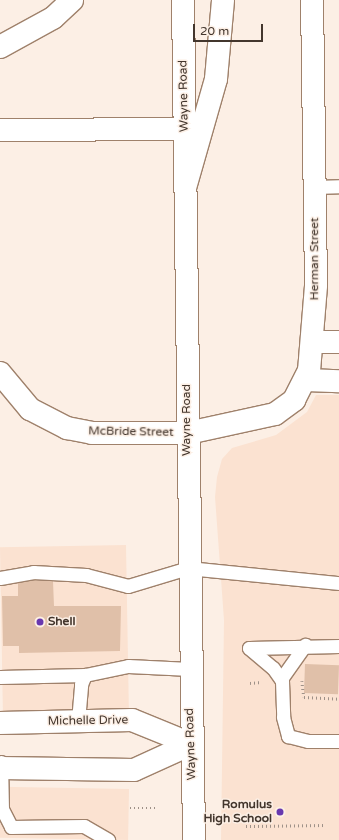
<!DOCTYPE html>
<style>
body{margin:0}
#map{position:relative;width:339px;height:840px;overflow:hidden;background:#fcefe5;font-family:"Varela Round",sans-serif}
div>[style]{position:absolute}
.built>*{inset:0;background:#fbe2d1;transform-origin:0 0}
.building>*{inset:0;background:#e0c0a9;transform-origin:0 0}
.path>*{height:2.5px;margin-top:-1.25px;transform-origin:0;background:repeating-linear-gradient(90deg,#9e9188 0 1px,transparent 0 4px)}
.roads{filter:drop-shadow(1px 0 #9f816b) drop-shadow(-1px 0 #9f816b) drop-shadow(0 1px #9f816b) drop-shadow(0 -1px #9f816b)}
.lane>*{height:13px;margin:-6.5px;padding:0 6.5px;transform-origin:6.5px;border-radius:6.5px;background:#fff}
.street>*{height:22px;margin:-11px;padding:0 11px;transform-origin:11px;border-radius:11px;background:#fff}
.secondary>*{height:22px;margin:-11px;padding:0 11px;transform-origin:11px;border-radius:11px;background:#fff}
.highway>*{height:22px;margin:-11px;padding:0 11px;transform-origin:11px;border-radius:11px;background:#fff}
.dots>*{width:11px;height:11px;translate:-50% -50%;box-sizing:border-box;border:2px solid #fcefe5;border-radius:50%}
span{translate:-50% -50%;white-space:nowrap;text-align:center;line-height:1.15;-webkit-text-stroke:3px #fcefe5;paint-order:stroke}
.street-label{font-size:12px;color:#43362d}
.poi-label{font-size:12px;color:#43362d;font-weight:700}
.left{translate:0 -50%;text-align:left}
.right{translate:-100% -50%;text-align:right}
.scale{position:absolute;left:193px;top:24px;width:70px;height:18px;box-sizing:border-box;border:2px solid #43362d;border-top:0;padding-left:5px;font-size:12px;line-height:14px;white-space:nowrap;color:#43362d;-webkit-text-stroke:3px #fcefe5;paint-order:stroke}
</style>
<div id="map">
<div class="built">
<div style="clip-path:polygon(316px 395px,339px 395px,339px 840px,221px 840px,224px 620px,215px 497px,217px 477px,222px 459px,232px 448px,276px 435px,307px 412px)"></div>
<div style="left:126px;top:545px;width:166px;height:126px;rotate:89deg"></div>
<div style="left:129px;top:789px;width:51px;height:129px;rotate:91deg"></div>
</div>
<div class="building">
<div style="clip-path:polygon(34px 580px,53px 581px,54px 606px,121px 606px,120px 651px,19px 653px,19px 646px,3px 646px,2px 596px,18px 596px,18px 583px)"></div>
<div style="left:305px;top:664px;width:34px;height:29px;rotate:2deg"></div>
</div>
<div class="path">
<div style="left:302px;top:681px;width:16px;rotate:83deg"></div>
<div style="left:304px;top:697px;width:35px;rotate:3deg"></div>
<div style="left:250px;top:683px;width:11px;rotate:-5deg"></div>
<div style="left:130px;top:808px;width:26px"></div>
<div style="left:246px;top:826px;width:80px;rotate:-0.7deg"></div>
</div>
<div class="roads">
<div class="lane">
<div style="left:315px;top:187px;width:24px;rotate:-2deg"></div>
<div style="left:0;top:578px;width:34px;rotate:-10deg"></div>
<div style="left:33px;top:572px;width:53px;rotate:3.2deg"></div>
<div style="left:86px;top:575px;width:43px;rotate:14.7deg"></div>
<div style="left:128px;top:586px;width:63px;rotate:-16.7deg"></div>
<div style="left:188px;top:568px;width:152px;rotate:5.7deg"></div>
<div style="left:339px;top:646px;width:90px;rotate:178.7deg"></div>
<div style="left:249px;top:648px;width:31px;rotate:40deg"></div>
<div style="left:273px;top:668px;width:16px;rotate:55deg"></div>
<div style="left:282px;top:681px;width:36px;rotate:88deg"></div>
<div style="left:283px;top:717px;width:20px;rotate:75deg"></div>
<div style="left:288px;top:736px;width:21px;rotate:14deg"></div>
<div style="left:308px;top:741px;width:31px"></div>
<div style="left:0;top:677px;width:85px;rotate:-1.3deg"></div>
<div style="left:281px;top:679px;width:42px;rotate:-54.8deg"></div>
<div style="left:78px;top:721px;width:37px;rotate:-85deg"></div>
<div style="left:81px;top:684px;width:10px;rotate:-66deg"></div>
<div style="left:85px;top:675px;width:44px;rotate:-11.8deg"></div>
<div style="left:128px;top:666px;width:62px;rotate:2.8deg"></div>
<div style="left:1px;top:762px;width:47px;rotate:88.8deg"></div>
<div style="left:2px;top:809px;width:20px;rotate:63deg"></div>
<div style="left:11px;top:827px;width:73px;rotate:-0.8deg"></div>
<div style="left:84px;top:826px;width:28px;rotate:30deg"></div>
</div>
<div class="street">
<div style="left:313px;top:342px;width:26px"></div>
<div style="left:0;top:373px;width:47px;rotate:50.2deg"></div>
<div style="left:30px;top:409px;width:42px;rotate:27.2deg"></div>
<div style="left:67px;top:428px;width:25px;rotate:11deg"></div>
<div style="left:92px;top:433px;width:96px"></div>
<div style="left:306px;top:380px;width:33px;rotate:2deg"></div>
<div style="left:0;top:723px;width:132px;rotate:-1.3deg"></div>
<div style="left:132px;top:720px;width:64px;rotate:22.1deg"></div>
<div style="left:0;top:768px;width:134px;rotate:0.9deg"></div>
<div style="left:134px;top:770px;width:63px;rotate:-24.5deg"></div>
</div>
<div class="secondary">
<div style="left:183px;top:0;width:840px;rotate:89.25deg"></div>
<div style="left:188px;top:433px;width:89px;rotate:-12.3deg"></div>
<div style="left:275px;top:414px;width:24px;rotate:-36deg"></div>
<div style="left:294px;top:400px;width:33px;rotate:-63deg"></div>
<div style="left:309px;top:371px;width:86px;rotate:-85.3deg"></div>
<div style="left:316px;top:285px;width:285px;rotate:-90.8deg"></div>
</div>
<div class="highway">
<div style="left:0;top:47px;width:60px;rotate:-28.7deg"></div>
<div style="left:53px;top:18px;width:26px;rotate:-43deg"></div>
<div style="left:0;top:130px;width:185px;rotate:-0.3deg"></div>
<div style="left:185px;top:188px;width:113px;rotate:-74.1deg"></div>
<div style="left:216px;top:79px;width:79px;rotate:-84.9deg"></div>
</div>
</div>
<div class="dots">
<div style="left:40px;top:622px;background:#6838af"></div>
<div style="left:280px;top:812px;background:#6838af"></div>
</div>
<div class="street-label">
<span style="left:184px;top:96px;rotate:-91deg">Wayne Road</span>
<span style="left:315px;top:259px;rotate:-90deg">Herman Street</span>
<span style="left:187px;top:420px;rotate:-90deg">Wayne Road</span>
<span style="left:131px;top:432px;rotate:1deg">McBride Street</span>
<span style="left:88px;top:721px;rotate:-1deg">Michelle Drive</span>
<span style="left:191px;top:744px;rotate:-92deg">Wayne Road</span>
</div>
<div class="poi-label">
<span class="left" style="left:48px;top:622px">Shell</span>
<span class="right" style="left:272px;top:812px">Romulus<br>High School</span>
</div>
<div class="scale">20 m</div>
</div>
